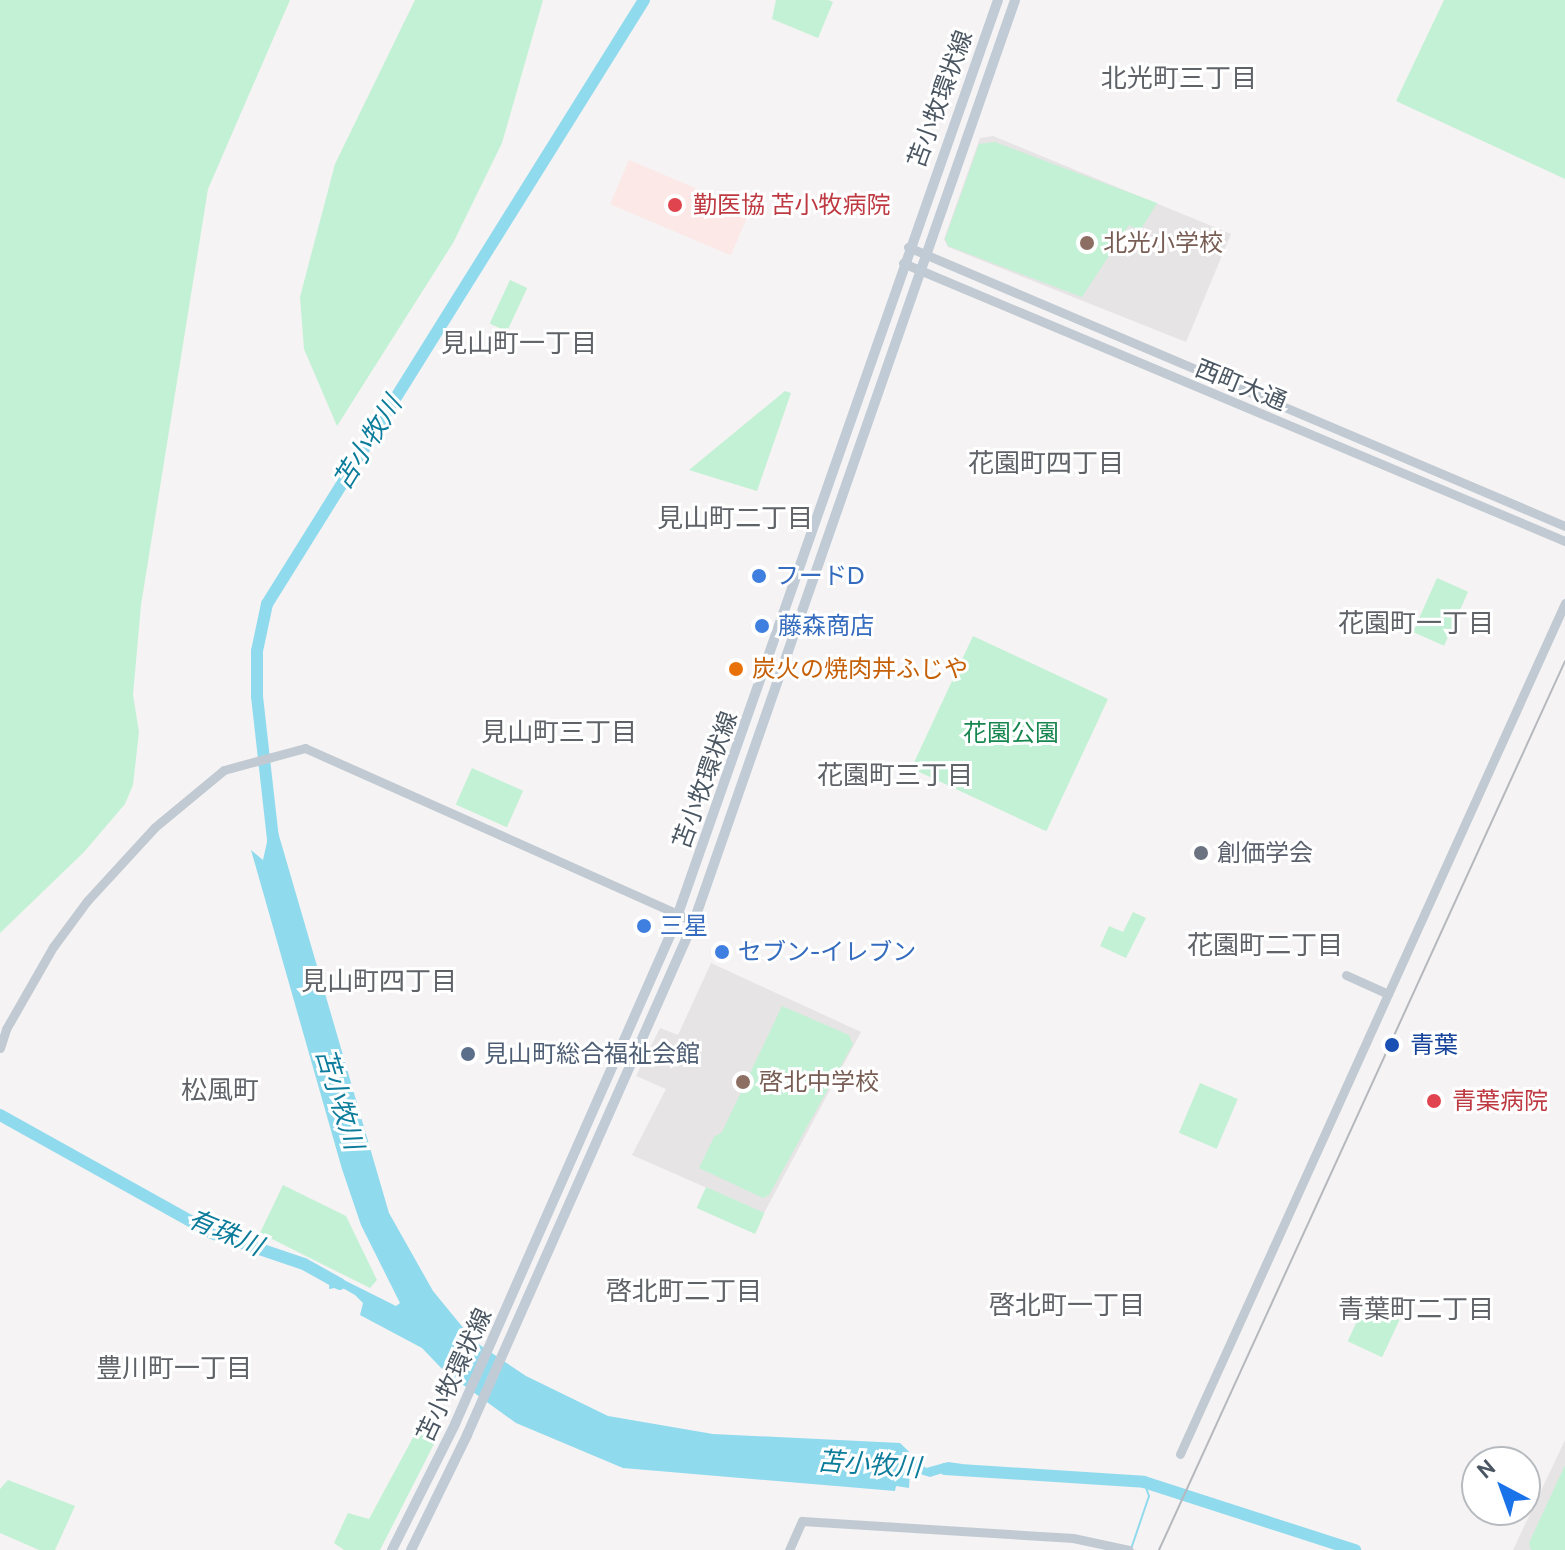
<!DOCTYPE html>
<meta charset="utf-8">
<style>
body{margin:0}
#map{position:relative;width:1565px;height:1550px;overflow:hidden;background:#f5f3f3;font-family:Cabin,"Noto Sans JP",sans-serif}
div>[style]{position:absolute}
.education>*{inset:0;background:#e6e4e5}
.medical>*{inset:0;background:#fce8e6;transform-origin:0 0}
.green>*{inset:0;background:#c3f1d5;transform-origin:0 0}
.water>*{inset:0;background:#90daee}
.stream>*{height:2px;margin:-1px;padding:0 1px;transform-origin:1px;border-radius:1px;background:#90daee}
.river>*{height:12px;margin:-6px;padding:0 6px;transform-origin:6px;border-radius:6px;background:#90daee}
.tertiary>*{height:9px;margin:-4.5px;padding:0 4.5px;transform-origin:4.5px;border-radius:4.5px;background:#c1cad2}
.secondary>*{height:10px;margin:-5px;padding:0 5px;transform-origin:5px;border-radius:5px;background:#c1cbd6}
.rail>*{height:2px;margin:-1px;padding:0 1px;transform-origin:1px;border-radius:1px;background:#b5b8bd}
.dots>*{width:22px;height:22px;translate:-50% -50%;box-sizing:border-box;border:4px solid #fff;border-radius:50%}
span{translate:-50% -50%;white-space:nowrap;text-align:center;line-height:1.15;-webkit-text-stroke:6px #fff;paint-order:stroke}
.street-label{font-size:24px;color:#4a5661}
.health-label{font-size:24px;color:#be3a42}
.left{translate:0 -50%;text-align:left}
.education-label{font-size:24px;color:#785e54}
.shop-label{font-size:24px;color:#366cbe}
.food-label{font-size:24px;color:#c56008}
.park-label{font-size:24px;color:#17864f}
.worship-label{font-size:24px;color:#5b616d}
.transit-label{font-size:24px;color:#164399}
.service-label{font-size:24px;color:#4e5e75}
.neighbourhood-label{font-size:26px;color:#5f6368}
.water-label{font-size:26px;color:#0c7c9b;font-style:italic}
.north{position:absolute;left:1461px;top:1446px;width:80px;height:80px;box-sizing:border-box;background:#fff;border:2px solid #b7bbc0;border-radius:50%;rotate:319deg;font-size:22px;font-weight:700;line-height:32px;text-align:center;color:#4a5661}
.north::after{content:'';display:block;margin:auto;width:28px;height:36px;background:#1a73e8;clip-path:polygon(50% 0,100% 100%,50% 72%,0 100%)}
</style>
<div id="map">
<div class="education">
<div style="clip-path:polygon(993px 136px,1231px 234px,1186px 342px,948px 247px,944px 239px,980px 138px)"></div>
<div style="clip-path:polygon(711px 963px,861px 1032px,764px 1213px,632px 1155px,666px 1089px,636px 1076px,660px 1028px,678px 1035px)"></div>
<div style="clip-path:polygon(1565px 1440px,1565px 1550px,1513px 1550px)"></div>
</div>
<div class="medical">
<div style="left:629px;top:160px;width:131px;height:48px;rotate:23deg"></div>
</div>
<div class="green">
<div style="clip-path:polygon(0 0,290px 0,208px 189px,141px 605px,133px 695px,139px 732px,133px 785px,125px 804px,84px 852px,0 933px)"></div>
<div style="clip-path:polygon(415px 0,543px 0,502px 143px,453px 243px,337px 426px,304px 349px,300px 297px,335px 164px)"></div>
<div style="clip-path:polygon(776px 0,828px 0,833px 2px,818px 38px,772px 19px)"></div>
<div style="clip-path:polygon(1444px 0,1565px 0,1565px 179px,1396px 101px)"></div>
<div style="clip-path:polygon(995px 142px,1157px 203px,1140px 231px,1129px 225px,1082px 297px,948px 246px,945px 239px,979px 144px)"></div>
<div style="left:510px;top:280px;width:19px;height:48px;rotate:25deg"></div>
<div style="clip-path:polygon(785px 391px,791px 393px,757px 491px,689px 470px)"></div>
<div style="left:1437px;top:578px;width:34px;height:59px;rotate:24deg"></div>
<div style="left:973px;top:636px;width:149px;height:146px;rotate:25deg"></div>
<div style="left:472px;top:768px;width:56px;height:40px;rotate:24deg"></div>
<div style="clip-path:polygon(1133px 912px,1146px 918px,1126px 958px,1100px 946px,1109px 926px,1123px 932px)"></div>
<div style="clip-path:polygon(782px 1006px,849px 1035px,853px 1044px,769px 1195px,763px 1198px,699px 1168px,714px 1137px,722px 1132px)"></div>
<div style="left:1200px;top:1083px;width:41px;height:54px;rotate:23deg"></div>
<div style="clip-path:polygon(283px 1185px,346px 1216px,377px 1280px,370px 1288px,260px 1233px)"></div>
<div style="left:706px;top:1187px;width:64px;height:23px;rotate:24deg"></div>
<div style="left:1365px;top:1304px;width:38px;height:41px;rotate:25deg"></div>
<div style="clip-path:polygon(423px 1419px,436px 1424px,437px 1438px,380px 1550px,344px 1550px,334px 1543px,348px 1513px,369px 1519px)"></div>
<div style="clip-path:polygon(1565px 1465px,1565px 1550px,1531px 1550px,1529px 1543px)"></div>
<div style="clip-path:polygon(8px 1480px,75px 1506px,55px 1550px,39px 1550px,0 1533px,0 1489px)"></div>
</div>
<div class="water">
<div style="clip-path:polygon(273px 815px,389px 1213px,433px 1291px,474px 1341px,526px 1376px,608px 1416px,713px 1434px,900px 1443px,926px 1468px,948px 1462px,962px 1464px,959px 1468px,930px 1477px,910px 1471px,909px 1488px,896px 1486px,895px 1491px,623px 1468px,516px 1423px,444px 1371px,422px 1348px,360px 1315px,363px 1303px,355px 1295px,341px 1287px,329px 1289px,330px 1273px,396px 1306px,400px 1303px,361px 1225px,342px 1169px,251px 850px,263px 860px)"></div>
</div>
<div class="stream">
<div style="left:1131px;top:1549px;width:56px;rotate:-71.2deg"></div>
<div style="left:1149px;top:1496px;width:15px;rotate:-110deg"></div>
</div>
<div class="river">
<div style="left:274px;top:848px;width:152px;rotate:-96.4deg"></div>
<div style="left:257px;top:697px;width:46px;rotate:-90deg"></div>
<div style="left:257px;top:651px;width:48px;rotate:-78deg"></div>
<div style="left:267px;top:604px;width:712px;rotate:-58.03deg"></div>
<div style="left:0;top:1115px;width:243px;rotate:29.1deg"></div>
<div style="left:212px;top:1233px;width:97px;rotate:18.6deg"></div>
<div style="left:304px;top:1264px;width:41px;rotate:29.1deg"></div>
<div style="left:945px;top:1469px;width:199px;rotate:3.7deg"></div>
<div style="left:1144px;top:1482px;width:222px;rotate:17.9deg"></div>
</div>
<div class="tertiary">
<div style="left:908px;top:247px;width:714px;rotate:23.01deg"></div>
<div style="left:903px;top:263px;width:718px;rotate:22.78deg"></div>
<div style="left:1346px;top:975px;width:46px;rotate:24.3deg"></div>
<div style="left:0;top:1048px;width:20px;rotate:-72deg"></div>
<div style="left:6px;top:1029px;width:95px;rotate:-60.2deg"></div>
<div style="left:53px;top:947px;width:57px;rotate:-53.5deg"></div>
<div style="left:87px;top:901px;width:100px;rotate:-47.4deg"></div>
<div style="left:155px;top:827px;width:89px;rotate:-39.6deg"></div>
<div style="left:224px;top:770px;width:84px;rotate:-15.2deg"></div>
<div style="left:305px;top:748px;width:426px;rotate:24deg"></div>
<div style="left:1180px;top:1454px;width:934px;rotate:-65.66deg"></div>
<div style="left:789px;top:1550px;width:32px;rotate:-66deg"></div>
<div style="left:802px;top:1521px;width:272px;rotate:3.6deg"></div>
<div style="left:1073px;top:1538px;width:57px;rotate:12.1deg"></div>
</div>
<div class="secondary">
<div style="left:392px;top:1550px;width:141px;rotate:-63.4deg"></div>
<div style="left:455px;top:1424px;width:539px;rotate:-66.24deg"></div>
<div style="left:672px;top:931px;width:986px;rotate:-70.7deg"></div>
<div style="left:411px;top:1550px;width:128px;rotate:-64deg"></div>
<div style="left:467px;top:1435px;width:562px;rotate:-66.17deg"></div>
<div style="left:694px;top:921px;width:975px;rotate:-70.78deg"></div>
</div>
<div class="rail">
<div style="left:1159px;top:1550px;width:977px;rotate:-65.45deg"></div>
</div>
<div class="dots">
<div style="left:675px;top:205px;background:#e0444e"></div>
<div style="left:1087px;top:243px;background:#8d6e63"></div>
<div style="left:759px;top:576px;background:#3f7fe0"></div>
<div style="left:762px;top:626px;background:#3f7fe0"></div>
<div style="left:736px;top:669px;background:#e8710a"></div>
<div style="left:1201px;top:853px;background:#6b7280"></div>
<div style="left:644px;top:926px;background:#3f7fe0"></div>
<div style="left:722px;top:952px;background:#3f7fe0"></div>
<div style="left:1392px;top:1045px;background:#1a4fb4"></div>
<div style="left:468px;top:1054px;background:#5c6f8a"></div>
<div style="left:743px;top:1082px;background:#8d6e63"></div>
<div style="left:1434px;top:1101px;background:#e0444e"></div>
</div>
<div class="street-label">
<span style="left:940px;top:99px;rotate:-70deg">苫小牧環状線</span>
<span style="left:1241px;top:385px;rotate:22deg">西町大通</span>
<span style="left:705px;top:780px;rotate:-70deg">苫小牧環状線</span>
<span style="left:454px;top:1375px;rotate:-65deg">苫小牧環状線</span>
</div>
<div class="health-label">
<span class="left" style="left:693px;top:205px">勤医協 苫小牧病院</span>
<span class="left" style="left:1452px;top:1101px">青葉病院</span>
</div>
<div class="education-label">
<span class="left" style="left:1103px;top:243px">北光小学校</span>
<span class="left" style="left:759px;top:1082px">啓北中学校</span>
</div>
<div class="shop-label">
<span class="left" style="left:775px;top:576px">フードD</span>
<span class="left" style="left:778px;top:626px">藤森商店</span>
<span class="left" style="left:660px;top:926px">三星</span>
<span class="left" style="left:738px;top:952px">セブン-イレブン</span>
</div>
<div class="food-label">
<span class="left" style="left:752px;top:669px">炭火の焼肉丼ふじや</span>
</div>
<div class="park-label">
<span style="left:1011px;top:733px">花園公園</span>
</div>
<div class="worship-label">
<span class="left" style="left:1217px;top:853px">創価学会</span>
</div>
<div class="transit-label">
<span class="left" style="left:1410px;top:1045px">青葉</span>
</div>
<div class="service-label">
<span class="left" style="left:484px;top:1054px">見山町総合福祉会館</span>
</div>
<div class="neighbourhood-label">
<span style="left:1179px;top:79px">北光町三丁目</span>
<span style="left:519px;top:344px">見山町一丁目</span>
<span style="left:1046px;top:464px">花園町四丁目</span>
<span style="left:735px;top:519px">見山町二丁目</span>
<span style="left:1416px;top:624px">花園町一丁目</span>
<span style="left:559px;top:733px">見山町三丁目</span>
<span style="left:895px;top:776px">花園町三丁目</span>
<span style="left:1265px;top:946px">花園町二丁目</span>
<span style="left:379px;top:982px">見山町四丁目</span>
<span style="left:220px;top:1091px">松風町</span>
<span style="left:684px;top:1292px">啓北町二丁目</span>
<span style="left:1067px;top:1306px">啓北町一丁目</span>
<span style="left:1416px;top:1310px">青葉町二丁目</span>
<span style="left:174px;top:1369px">豊川町一丁目</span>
</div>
<div class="water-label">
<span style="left:368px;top:443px;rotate:-58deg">苫小牧川</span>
<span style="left:339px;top:1099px;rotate:73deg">苫小牧川</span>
<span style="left:225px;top:1233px;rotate:23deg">有珠川</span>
<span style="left:869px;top:1465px;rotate:4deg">苫小牧川</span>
</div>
<div class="north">N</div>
</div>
